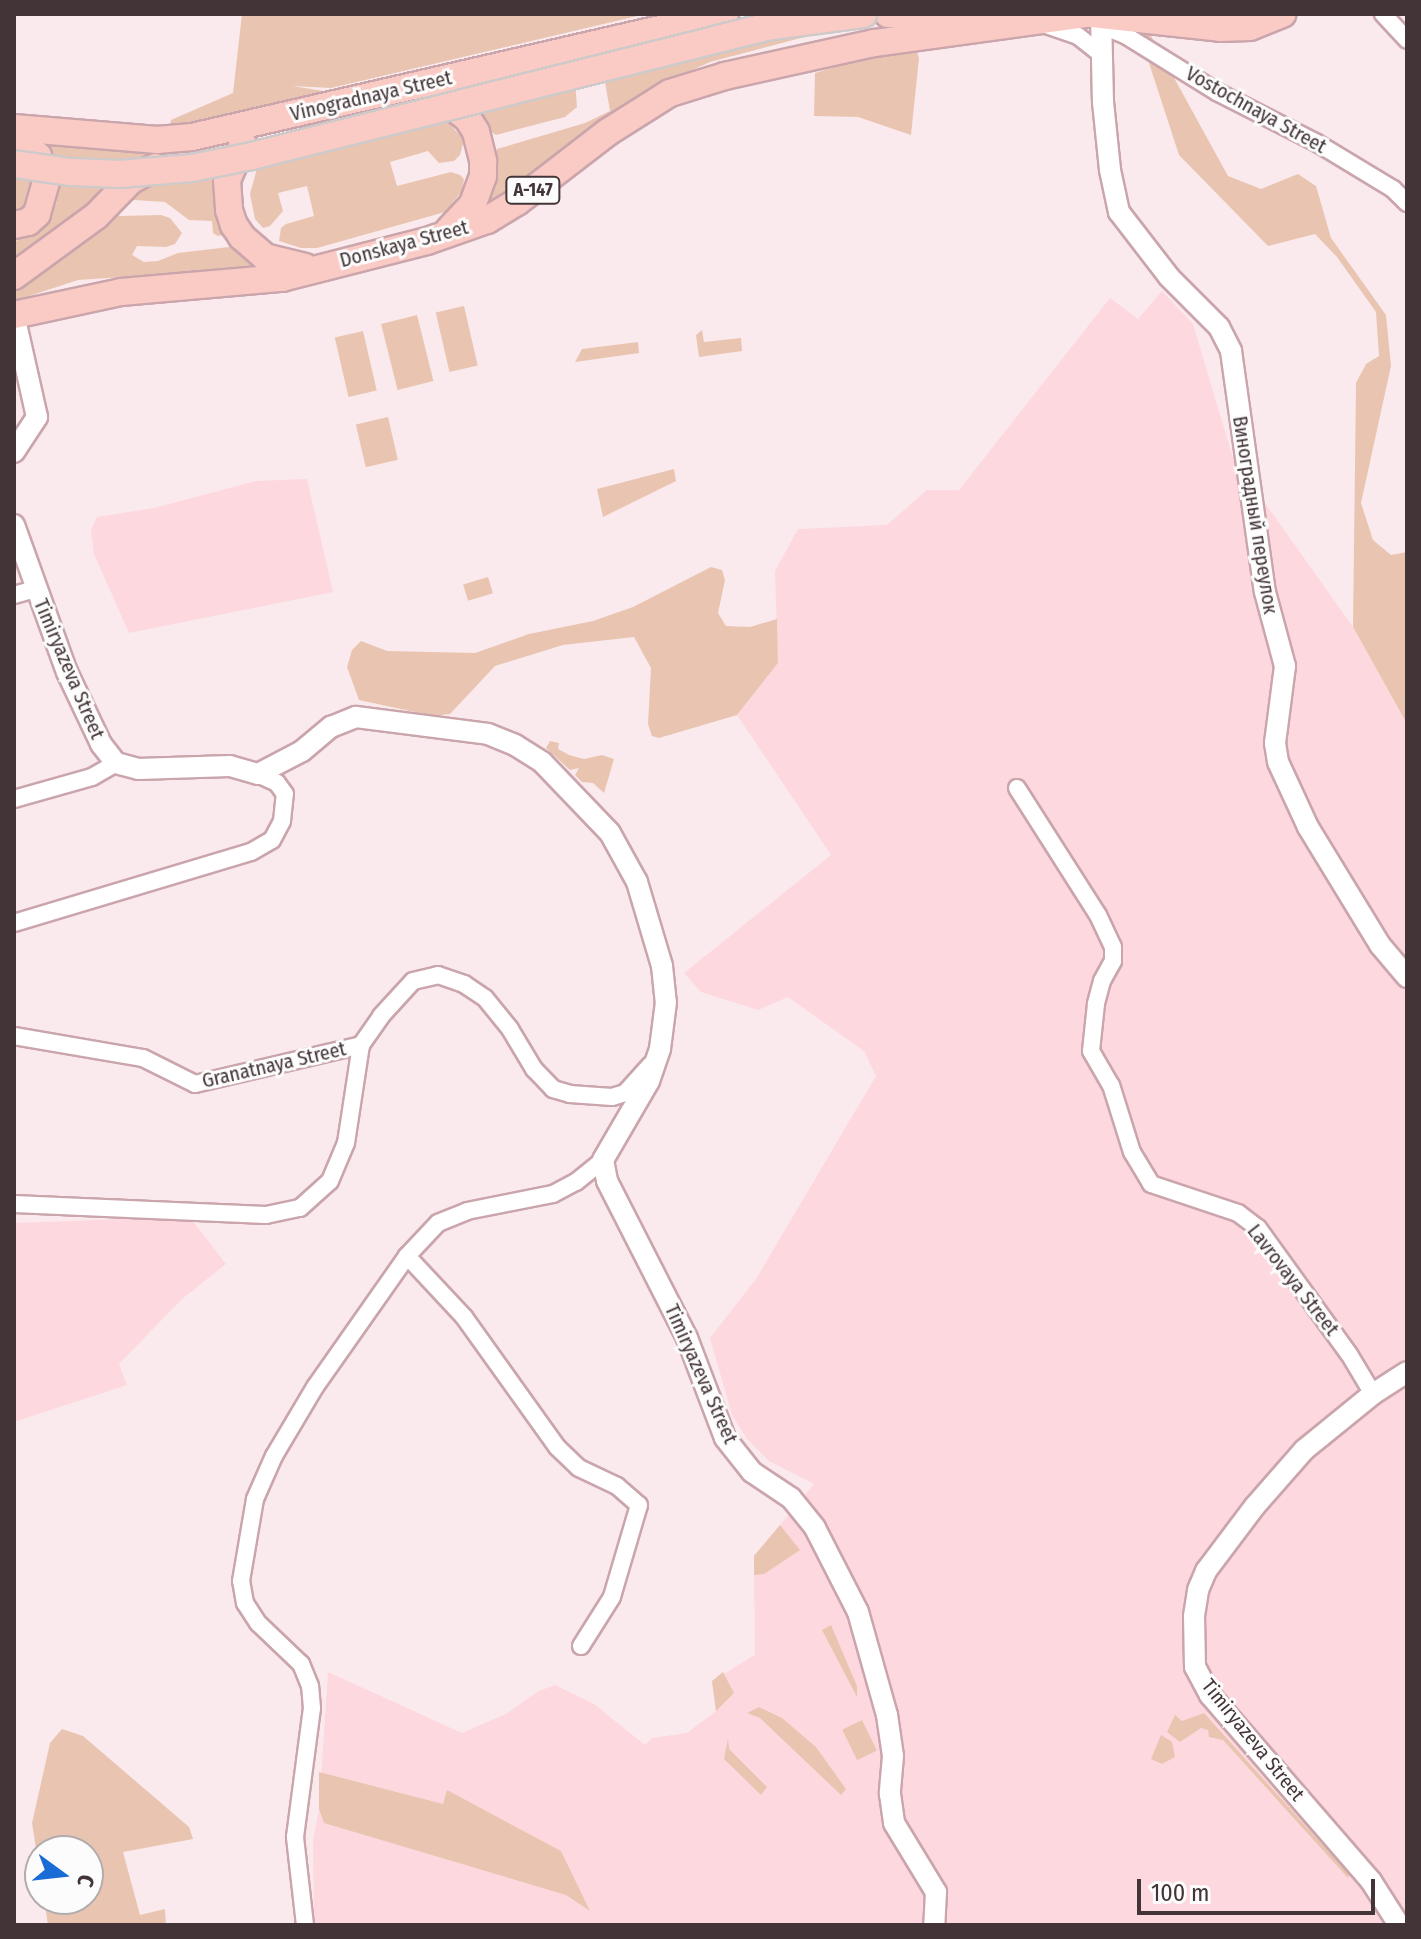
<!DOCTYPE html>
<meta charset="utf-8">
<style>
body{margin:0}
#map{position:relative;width:1421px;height:1939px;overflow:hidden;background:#faeaed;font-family:"Fira Sans Condensed",sans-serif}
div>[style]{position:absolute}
.built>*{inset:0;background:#fed8df}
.green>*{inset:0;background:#e9c5b1;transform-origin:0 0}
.roads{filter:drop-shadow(2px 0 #caa5ac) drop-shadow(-2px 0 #caa5ac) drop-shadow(0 2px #caa5ac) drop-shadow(0 -2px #caa5ac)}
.minor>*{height:16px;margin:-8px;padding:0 8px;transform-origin:8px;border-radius:8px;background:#fff}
.tertiary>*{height:20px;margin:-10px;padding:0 10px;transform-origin:10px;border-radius:10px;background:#fff}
.primary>*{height:26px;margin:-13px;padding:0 13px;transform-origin:13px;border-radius:13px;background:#facbc4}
.bridges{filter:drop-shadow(2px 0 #cecacb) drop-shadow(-2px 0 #cecacb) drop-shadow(0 2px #cecacb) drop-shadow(0 -2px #cecacb)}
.primary-bridge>*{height:26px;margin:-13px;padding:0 13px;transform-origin:13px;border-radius:13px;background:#facbc4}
span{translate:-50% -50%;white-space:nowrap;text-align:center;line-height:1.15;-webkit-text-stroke:6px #fcfcfc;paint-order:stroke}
.shield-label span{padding:2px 6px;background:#fcfcfc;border:2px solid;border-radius:6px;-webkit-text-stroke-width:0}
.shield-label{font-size:18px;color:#433437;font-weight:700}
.street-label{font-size:20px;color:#433437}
.frame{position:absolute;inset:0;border:16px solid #433437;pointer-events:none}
.north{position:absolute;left:24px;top:1835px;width:80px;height:80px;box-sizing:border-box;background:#fcfcfc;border:2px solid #b2acad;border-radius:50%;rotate:105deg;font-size:22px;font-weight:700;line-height:32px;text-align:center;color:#433437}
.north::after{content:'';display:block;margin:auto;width:28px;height:36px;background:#196bd5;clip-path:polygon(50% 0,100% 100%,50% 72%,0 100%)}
.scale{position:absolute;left:1137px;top:1879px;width:238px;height:36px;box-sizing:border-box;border:4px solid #433437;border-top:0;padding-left:10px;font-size:24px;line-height:28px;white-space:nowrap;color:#433437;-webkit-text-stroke:6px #fcfcfc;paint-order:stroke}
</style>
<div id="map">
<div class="built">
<div style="clip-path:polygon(1162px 291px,1193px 324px,1233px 458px,1353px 627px,1407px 724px,1407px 1925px,314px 1925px,313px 1841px,319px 1809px,328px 1672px,462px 1733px,506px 1714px,539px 1691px,555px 1685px,594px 1704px,645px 1745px,652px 1738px,687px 1733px,716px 1711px,712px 1681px,755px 1655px,754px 1556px,814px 1484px,769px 1461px,747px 1439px,732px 1415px,710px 1338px,756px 1279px,876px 1076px,864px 1051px,788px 997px,758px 1010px,701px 992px,684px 973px,831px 855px,737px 715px,778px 663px,775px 571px,798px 529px,887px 525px,927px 490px,959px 490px,1110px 298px,1138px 319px)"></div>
<div style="clip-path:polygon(307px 479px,333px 592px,129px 633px,94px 554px,91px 530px,97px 517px,154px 508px,256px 481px)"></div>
<div style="clip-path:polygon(178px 1217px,192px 1220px,226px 1264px,182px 1299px,119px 1364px,127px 1385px,14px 1422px,14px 1223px)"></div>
</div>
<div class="green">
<div style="clip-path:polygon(242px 14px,646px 14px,331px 88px,292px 86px,330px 92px,230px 123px,170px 127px,171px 120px,233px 93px)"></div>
<div style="clip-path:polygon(1133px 14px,1139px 14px,1228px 176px,1261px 189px,1298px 174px,1316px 186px,1331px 238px,1386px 315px,1391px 366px,1361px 503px,1373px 540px,1391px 555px,1407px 552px,1407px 724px,1353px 627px,1356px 383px,1366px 364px,1379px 356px,1376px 312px,1337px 257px,1315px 234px,1268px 246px,1179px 155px)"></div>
<div style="clip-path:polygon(817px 28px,816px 34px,710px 62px,657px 86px,554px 166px,482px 209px,497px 149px,585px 123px,610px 111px,605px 82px)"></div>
<div style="clip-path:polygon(916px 50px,919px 58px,911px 135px,858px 117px,814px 116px,815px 73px,866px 58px)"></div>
<div style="clip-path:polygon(575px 80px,577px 107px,565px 117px,496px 135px,483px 127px,476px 113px)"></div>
<div style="clip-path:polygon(442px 115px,464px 140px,460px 155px,454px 161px,439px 163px,428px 151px,390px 162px,397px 186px,451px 172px,460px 175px,464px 179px,462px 191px,445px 212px,317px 248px,301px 248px,279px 241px,281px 228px,286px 224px,314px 216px,307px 186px,278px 193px,283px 211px,270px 226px,263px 228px,255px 219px,250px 194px,259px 161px)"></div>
<div style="clip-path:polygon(44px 142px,178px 148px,107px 189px,14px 257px,14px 242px,44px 226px,56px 204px,60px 186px,57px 165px)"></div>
<div style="clip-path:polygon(230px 165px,229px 234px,218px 236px,213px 233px,212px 221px,189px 220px,165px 202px,134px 200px,122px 204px,119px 216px,161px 215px,170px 218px,182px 233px,175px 244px,166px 247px,137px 246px,132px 255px,144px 262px,158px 261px,178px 253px,246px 245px,277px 267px,78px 280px,14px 301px,14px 283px,146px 178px)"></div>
<div style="clip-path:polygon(14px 177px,35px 181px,27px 206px,14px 215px)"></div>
<div style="left:464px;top:306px;width:61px;height:29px;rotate:77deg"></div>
<div style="left:417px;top:315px;width:68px;height:37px;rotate:76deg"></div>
<div style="clip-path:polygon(702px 330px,704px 342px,741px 338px,742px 351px,699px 357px,696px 335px)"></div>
<div style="left:363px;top:331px;width:61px;height:29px;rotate:77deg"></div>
<div style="clip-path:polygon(638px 342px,639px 353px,575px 362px,582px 349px)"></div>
<div style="left:388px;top:417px;width:44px;height:33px;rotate:77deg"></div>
<div style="clip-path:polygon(674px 469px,676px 481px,603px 517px,597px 489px)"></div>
<div style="clip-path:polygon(711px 567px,722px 570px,725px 580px,718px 613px,726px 626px,750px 627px,777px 619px,778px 663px,737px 715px,659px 738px,652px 736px,648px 724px,651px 668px,634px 637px,563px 645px,495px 666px,450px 714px,433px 716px,359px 700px,347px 667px,352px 650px,361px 641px,387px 651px,475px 653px,529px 634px,593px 621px,633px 607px)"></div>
<div style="left:488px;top:577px;width:17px;height:26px;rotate:73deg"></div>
<div style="clip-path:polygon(550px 741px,559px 743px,558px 749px,569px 755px,584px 759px,602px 755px,614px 759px,604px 793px,593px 783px,582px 782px,575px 775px,579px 768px,570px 770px,546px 748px)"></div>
<div style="clip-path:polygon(780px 1525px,800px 1550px,764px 1574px,754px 1575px,754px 1556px)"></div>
<div style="clip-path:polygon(831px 1625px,857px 1686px,857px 1697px,822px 1630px)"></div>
<div style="clip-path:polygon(723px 1672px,734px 1693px,716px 1711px,712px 1681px)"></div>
<div style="clip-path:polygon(759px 1707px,782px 1718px,816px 1747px,846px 1789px,841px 1795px,760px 1718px,747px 1713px)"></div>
<div style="clip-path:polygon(1204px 1713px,1349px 1874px,1348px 1878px,1223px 1740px,1209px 1737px,1208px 1730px,1201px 1728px,1180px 1742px,1167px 1732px,1175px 1715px,1182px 1721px)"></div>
<div style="left:862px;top:1720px;width:34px;height:22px;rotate:64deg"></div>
<div style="clip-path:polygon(62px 1729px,83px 1736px,189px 1827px,193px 1839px,123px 1852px,140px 1915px,165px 1909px,166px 1925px,48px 1925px,44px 1899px,88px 1899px,88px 1851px,40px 1851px,40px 1874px,32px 1823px,50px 1743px)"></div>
<div style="clip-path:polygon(1161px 1735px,1172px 1742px,1175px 1757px,1162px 1764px,1151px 1759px)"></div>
<div style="clip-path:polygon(728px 1739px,729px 1749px,767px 1787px,761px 1795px,724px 1759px)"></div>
<div style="clip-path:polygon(319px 1772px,443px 1804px,447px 1790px,561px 1851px,590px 1911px,566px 1895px,324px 1823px,319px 1809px)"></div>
</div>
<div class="roads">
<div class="minor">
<div style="left:1383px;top:14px;width:35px;rotate:47deg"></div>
<div style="left:1043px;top:24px;width:37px;rotate:19deg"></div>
<div style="left:1078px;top:36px;width:31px;rotate:38deg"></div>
<div style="left:1100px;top:25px;width:27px;rotate:22deg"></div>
<div style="left:1125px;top:35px;width:108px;rotate:31.8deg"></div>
<div style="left:1217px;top:92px;width:112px;rotate:27deg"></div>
<div style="left:1317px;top:143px;width:89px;rotate:31.2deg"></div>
<div style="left:1393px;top:189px;width:20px;rotate:45deg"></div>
<div style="left:14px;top:595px;width:22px;rotate:-16deg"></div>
<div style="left:1017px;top:788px;width:151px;rotate:57.5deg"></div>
<div style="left:1098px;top:915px;width:35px;rotate:65deg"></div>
<div style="left:1113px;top:947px;width:14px;rotate:90deg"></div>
<div style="left:1113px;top:961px;width:23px;rotate:119deg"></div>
<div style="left:1102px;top:981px;width:24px;rotate:105deg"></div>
<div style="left:1096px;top:1004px;width:47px;rotate:96.1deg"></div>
<div style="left:1091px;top:1051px;width:39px;rotate:60deg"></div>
<div style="left:1111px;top:1085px;width:70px;rotate:72.6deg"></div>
<div style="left:1132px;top:1152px;width:37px;rotate:59deg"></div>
<div style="left:1151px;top:1184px;width:92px;rotate:18.4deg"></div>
<div style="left:1238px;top:1213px;width:25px;rotate:37deg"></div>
<div style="left:1258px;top:1228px;width:155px;rotate:54.2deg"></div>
<div style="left:1349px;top:1354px;width:47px;rotate:59deg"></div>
<div style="left:14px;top:799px;width:81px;rotate:-15.8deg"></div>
<div style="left:92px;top:777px;width:28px;rotate:-30deg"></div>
<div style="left:14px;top:923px;width:247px;rotate:-16.7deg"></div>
<div style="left:251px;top:852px;width:24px;rotate:-30deg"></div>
<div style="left:272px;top:840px;width:21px;rotate:-62deg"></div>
<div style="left:282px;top:821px;width:27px;rotate:-84deg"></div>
<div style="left:285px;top:794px;width:14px;rotate:-126deg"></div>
<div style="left:277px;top:783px;width:21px;rotate:-155deg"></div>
<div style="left:14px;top:1036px;width:131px;rotate:9.7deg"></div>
<div style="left:143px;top:1058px;width:58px;rotate:26.6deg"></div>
<div style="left:195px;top:1084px;width:171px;rotate:-13.2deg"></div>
<div style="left:14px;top:1204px;width:252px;rotate:2.5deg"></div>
<div style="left:266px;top:1215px;width:35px;rotate:-12deg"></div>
<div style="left:300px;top:1208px;width:40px;rotate:-42deg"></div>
<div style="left:330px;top:1181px;width:41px;rotate:-67.2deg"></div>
<div style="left:346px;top:1143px;width:99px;rotate:-81.3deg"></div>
<div style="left:361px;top:1045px;width:35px;rotate:-55deg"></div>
<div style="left:381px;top:1016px;width:47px;rotate:-47.6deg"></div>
<div style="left:413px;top:981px;width:26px;rotate:-13deg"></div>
<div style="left:438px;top:975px;width:28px;rotate:19deg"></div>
<div style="left:464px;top:984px;width:25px;rotate:34deg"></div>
<div style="left:485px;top:998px;width:40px;rotate:51deg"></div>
<div style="left:510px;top:1029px;width:47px;rotate:59deg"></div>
<div style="left:534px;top:1069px;width:28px;rotate:46deg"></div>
<div style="left:553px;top:1089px;width:18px;rotate:16deg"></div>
<div style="left:570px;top:1094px;width:42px;rotate:4.1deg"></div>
<div style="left:612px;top:1097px;width:14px;rotate:-17deg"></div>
<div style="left:625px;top:1093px;width:38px;rotate:-48deg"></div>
<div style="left:407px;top:1256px;width:83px;rotate:46.9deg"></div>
<div style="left:464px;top:1317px;width:160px;rotate:54.4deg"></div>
<div style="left:557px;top:1447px;width:30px;rotate:44deg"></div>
<div style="left:579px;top:1468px;width:42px;rotate:25.3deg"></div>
<div style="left:617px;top:1486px;width:29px;rotate:41deg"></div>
<div style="left:639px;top:1505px;width:96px;rotate:106.4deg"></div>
<div style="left:612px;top:1597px;width:58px;rotate:122.3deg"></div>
<div style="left:305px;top:1925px;width:89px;rotate:-96.5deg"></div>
<div style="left:295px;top:1837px;width:130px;rotate:-82.5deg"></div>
<div style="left:312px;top:1708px;width:22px;rotate:-95deg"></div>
<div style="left:310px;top:1686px;width:24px;rotate:-112deg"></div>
<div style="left:301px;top:1664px;width:59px;rotate:-136.4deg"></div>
<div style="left:258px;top:1623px;width:24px;rotate:-123deg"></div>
<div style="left:245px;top:1603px;width:22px;rotate:-100deg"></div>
<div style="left:241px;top:1581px;width:83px;rotate:-80.3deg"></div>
<div style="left:255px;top:1499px;width:47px;rotate:-66.2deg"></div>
<div style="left:274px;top:1456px;width:80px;rotate:-59.3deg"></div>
<div style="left:315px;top:1387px;width:160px;rotate:-54.9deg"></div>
<div style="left:407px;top:1256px;width:45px;rotate:-46.8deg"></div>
<div style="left:438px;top:1223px;width:31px;rotate:-22deg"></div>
<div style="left:467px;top:1211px;width:88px;rotate:-11.2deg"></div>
<div style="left:553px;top:1194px;width:26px;rotate:-28deg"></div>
<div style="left:576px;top:1182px;width:35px;rotate:-39deg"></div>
</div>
<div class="tertiary">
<div style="left:1101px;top:15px;width:87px;rotate:88.7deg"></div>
<div style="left:1103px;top:102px;width:68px;rotate:84.1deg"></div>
<div style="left:1110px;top:170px;width:43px;rotate:77.9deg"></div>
<div style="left:1119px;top:212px;width:82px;rotate:52.4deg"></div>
<div style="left:1169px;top:277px;width:71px;rotate:45deg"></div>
<div style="left:1219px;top:327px;width:27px;rotate:63deg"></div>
<div style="left:1231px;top:351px;width:243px;rotate:82deg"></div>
<div style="left:1265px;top:592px;width:77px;rotate:74.9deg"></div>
<div style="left:1285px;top:666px;width:78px;rotate:97.4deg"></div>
<div style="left:1275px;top:743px;width:19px;rotate:81deg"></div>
<div style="left:1278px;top:762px;width:72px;rotate:65.2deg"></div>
<div style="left:1308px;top:827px;width:138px;rotate:58.6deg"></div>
<div style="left:1380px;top:945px;width:42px;rotate:49.8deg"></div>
<div style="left:14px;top:452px;width:42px;rotate:-56.7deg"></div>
<div style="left:37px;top:417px;width:105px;rotate:-102.7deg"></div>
<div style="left:14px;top:525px;width:156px;rotate:70.2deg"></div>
<div style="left:67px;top:672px;width:80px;rotate:64.7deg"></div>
<div style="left:101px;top:744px;width:24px;rotate:52deg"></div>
<div style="left:116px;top:763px;width:23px;rotate:15deg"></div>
<div style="left:138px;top:769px;width:92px;rotate:-1.9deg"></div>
<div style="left:230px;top:766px;width:29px;rotate:16deg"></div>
<div style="left:258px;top:774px;width:50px;rotate:-27.6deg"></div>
<div style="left:302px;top:751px;width:38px;rotate:-40deg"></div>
<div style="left:331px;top:727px;width:27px;rotate:-22deg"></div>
<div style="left:356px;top:717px;width:133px;rotate:7.3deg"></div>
<div style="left:488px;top:734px;width:29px;rotate:22deg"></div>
<div style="left:515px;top:745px;width:32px;rotate:32deg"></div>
<div style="left:542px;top:762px;width:98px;rotate:46.2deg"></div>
<div style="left:610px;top:833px;width:56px;rotate:61.1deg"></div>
<div style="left:637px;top:882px;width:88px;rotate:73.4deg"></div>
<div style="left:662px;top:966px;width:36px;rotate:84deg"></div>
<div style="left:666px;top:1002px;width:47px;rotate:97.3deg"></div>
<div style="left:660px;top:1049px;width:34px;rotate:109deg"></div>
<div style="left:649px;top:1081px;width:91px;rotate:120.2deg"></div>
<div style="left:603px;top:1160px;width:21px;rotate:79deg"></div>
<div style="left:607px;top:1181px;width:176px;rotate:63deg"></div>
<div style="left:687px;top:1338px;width:107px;rotate:69.2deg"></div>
<div style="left:725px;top:1438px;width:43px;rotate:51.5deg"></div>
<div style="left:752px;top:1472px;width:47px;rotate:33.7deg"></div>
<div style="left:791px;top:1498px;width:38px;rotate:51deg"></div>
<div style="left:815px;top:1528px;width:94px;rotate:62.9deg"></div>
<div style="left:858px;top:1612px;width:107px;rotate:74.3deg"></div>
<div style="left:887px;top:1715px;width:41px;rotate:81.7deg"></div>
<div style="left:893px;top:1756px;width:38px;rotate:95deg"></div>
<div style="left:890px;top:1794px;width:29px;rotate:82deg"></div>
<div style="left:894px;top:1823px;width:81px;rotate:58.7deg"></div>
<div style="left:936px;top:1892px;width:33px;rotate:93deg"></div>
<div style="left:1399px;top:1925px;width:52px;rotate:-122.5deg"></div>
<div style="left:1371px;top:1881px;width:246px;rotate:-130.9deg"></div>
<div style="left:1210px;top:1695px;width:32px;rotate:-118deg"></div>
<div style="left:1195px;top:1667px;width:51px;rotate:-91.1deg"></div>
<div style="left:1194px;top:1616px;width:26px;rotate:-81deg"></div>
<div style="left:1198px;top:1590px;width:21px;rotate:-67deg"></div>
<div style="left:1206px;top:1571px;width:81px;rotate:-53deg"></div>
<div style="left:1255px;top:1506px;width:74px;rotate:-48.8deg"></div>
<div style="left:1304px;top:1450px;width:89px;rotate:-39.1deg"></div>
<div style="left:1373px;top:1394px;width:40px;rotate:-32.9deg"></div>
</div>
<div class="primary">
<div style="left:888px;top:14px;width:80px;rotate:1.4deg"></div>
<div style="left:1092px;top:14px;width:129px;rotate:6.2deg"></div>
<div style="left:1220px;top:28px;width:30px;rotate:-2deg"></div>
<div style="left:1250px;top:27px;width:35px;rotate:-22deg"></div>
<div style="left:438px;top:96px;width:38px;rotate:37deg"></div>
<div style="left:468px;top:119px;width:15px;rotate:58deg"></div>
<div style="left:476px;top:132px;width:30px;rotate:76deg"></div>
<div style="left:483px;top:161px;width:15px;rotate:90deg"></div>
<div style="left:483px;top:176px;width:30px;rotate:110deg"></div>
<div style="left:473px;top:204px;width:35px;rotate:133deg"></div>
<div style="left:14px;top:128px;width:144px;rotate:4.8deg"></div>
<div style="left:157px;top:140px;width:35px;rotate:-5deg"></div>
<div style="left:192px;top:137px;width:547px;rotate:-12.99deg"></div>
<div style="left:14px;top:135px;width:32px;rotate:41deg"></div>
<div style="left:38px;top:156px;width:27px;rotate:73deg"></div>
<div style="left:46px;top:182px;width:33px;rotate:106deg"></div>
<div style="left:37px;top:214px;width:12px;rotate:138deg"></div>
<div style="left:28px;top:222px;width:14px;rotate:168deg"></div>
<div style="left:243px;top:144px;width:39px;rotate:114deg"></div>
<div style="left:227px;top:180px;width:30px;rotate:86deg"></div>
<div style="left:229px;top:210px;width:16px;rotate:72deg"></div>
<div style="left:234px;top:225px;width:14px;rotate:56deg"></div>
<div style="left:242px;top:237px;width:30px;rotate:41deg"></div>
<div style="left:265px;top:257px;width:41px;rotate:14deg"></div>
<div style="left:14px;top:276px;width:102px;rotate:-36.2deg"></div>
<div style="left:96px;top:216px;width:49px;rotate:-45.8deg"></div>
<div style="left:130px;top:181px;width:29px;rotate:-29deg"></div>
<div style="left:14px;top:315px;width:109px;rotate:-12.1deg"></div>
<div style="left:121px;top:292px;width:162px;rotate:-5deg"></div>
<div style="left:282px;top:278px;width:150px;rotate:-14.3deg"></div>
<div style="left:427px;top:241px;width:64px;rotate:-19.3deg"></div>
<div style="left:487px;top:220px;width:35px;rotate:-31deg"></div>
<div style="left:517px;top:202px;width:115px;rotate:-37.6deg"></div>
<div style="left:608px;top:132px;width:73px;rotate:-32.2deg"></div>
<div style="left:670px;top:93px;width:58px;rotate:-17.2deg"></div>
<div style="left:725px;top:76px;width:153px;rotate:-12.5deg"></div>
<div style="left:874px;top:43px;width:213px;rotate:-7.8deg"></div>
</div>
</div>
<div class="bridges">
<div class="primary-bridge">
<div style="left:14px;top:164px;width:58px;rotate:8deg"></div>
<div style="left:71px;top:172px;width:49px;rotate:2.3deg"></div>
<div style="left:120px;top:174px;width:72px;rotate:-4.8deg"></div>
<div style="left:192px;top:168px;width:61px;rotate:-11.3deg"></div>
<div style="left:252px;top:156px;width:530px;rotate:-14.09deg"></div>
<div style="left:766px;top:27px;width:98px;rotate:-7.6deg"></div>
</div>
</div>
<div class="shield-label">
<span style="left:533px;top:190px">А-147</span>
</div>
<div class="street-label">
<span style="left:371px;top:96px;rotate:-13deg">Vinogradnaya Street</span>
<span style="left:1256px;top:110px;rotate:29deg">Vostochnaya Street</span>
<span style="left:404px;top:244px;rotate:-15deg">Donskaya Street</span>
<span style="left:1255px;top:515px;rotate:81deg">Виноградный переулок</span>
<span style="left:69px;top:669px;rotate:67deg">Timiryazeva Street</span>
<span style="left:274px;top:1065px;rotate:-13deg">Granatnaya Street</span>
<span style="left:1293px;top:1280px;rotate:52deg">Lavrovaya Street</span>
<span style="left:701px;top:1374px;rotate:66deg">Timiryazeva Street</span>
<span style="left:1253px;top:1740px;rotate:51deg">Timiryazeva Street</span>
</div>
<div class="frame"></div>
<div class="north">С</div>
<div class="scale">100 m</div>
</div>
